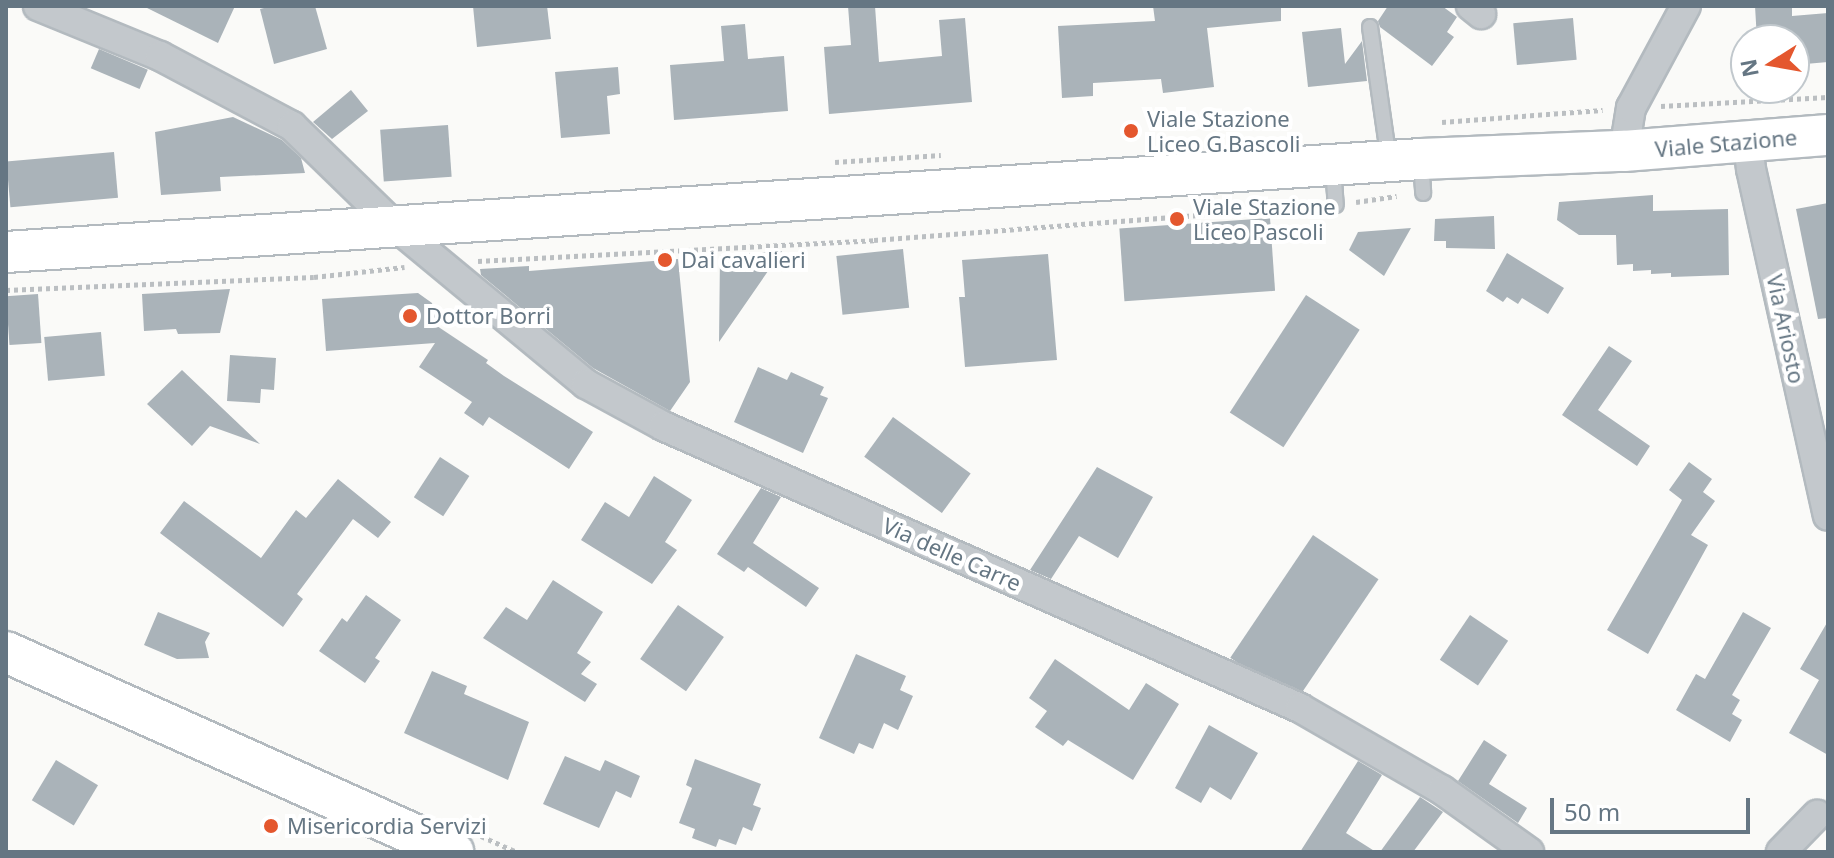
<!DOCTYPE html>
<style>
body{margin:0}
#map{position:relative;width:1834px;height:858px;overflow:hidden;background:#fafaf8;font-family:"Noto Sans",sans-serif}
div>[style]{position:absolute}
.building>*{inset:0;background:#aab3b9;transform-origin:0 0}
.path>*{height:5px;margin-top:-2.5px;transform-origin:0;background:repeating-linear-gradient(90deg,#bbbfc2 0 4px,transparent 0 8px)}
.roads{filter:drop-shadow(2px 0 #b3babf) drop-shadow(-2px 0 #b3babf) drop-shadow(0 2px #b3babf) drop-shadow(0 -2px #b3babf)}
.lane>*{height:14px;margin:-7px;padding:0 7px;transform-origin:7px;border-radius:7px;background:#c3c8cc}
.street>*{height:28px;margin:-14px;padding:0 14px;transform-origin:14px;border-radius:14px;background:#c3c8cc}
.secondary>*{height:40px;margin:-20px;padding:0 20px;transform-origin:20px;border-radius:20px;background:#fff}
.dots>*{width:22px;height:22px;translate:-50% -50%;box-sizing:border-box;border:4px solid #fff;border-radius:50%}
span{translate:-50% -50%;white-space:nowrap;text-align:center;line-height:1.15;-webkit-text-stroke:8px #fff;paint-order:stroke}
.poi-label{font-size:22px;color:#657683}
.left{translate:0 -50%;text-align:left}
.street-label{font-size:22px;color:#657683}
.frame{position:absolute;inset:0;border:8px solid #657683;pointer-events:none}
.north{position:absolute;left:1730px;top:24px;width:80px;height:80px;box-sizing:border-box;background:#fff;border:2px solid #c1c8cd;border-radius:50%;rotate:259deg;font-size:22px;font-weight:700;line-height:32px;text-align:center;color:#657683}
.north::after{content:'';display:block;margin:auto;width:28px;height:36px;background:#e4572e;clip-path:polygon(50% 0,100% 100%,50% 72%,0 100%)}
.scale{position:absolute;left:1550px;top:798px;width:200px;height:36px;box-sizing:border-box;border:4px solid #657683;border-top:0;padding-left:10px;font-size:24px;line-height:28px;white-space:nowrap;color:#657683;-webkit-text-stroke:6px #fff;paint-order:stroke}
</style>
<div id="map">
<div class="building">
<div style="clip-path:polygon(143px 6px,235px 6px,218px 43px)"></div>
<div style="clip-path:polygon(272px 6px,315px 6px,327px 49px,274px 64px,260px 9px)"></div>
<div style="clip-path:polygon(473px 6px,547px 6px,551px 39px,477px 47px)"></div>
<div style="clip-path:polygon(848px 6px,875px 6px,879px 62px,942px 56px,939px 20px,965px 18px,972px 102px,829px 114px,824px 47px,851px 45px)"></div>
<div style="clip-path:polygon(1153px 6px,1281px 6px,1281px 21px,1207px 28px,1214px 87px,1163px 93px,1161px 79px,1093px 83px,1093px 96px,1062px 98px,1058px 26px,1155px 21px)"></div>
<div style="clip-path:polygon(1388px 6px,1442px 6px,1457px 17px,1447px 32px,1454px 37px,1432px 66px,1380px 27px,1378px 21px)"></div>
<div style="clip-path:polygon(1755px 6px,1792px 6px,1792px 16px,1828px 13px,1828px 62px,1794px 65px,1794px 40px,1757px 40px)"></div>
<div style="left:1573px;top:18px;width:42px;height:60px;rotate:85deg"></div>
<div style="clip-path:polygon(745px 24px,748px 59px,784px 56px,788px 111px,674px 120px,670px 65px,724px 61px,721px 26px)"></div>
<div style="clip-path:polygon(1341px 28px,1345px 64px,1362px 41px,1367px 81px,1308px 87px,1302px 32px)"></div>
<div style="left:99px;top:49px;width:53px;height:21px;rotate:23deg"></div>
<div style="clip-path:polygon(618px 67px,620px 94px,607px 96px,610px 134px,561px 138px,555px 72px)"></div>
<div style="clip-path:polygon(351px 90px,368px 111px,332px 139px,313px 122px)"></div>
<div style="clip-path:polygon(233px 117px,282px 140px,301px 158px,305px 173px,220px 177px,221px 191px,161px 195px,155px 132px)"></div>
<div style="left:448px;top:125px;width:52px;height:68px;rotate:86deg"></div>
<div style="left:114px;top:152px;width:46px;height:108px;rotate:85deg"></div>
<div style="clip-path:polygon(1653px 195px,1653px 211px,1728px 209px,1729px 275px,1671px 277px,1671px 273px,1651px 274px,1651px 270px,1633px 271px,1633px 264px,1617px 265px,1616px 235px,1579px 235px,1557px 220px,1559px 202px)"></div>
<div style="clip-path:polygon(1828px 203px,1828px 318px,1818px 319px,1796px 209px)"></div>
<div style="clip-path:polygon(1494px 216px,1495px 249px,1446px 248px,1446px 241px,1434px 241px,1435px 219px)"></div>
<div style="left:1270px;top:218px;width:73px;height:151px;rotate:86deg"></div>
<div style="clip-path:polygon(1411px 228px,1384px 276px,1349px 250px,1358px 232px)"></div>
<div style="left:903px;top:249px;width:59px;height:67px;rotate:84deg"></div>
<div style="clip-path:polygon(782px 251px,766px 274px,719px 342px,720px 255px)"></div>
<div style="clip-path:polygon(1507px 253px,1564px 288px,1548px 314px,1522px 298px,1518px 304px,1507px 297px,1503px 302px,1486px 291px)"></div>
<div style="clip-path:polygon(1048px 254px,1057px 360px,965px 367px,959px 297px,965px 297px,962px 260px)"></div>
<div style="clip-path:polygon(678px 259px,690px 382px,670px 411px,593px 368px,481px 275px,480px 269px,529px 266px,529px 271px)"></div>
<div style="clip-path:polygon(230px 289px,220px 333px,178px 334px,176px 329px,144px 331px,142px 294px)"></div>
<div style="clip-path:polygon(418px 293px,432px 303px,437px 326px,488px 360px,486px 363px,504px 376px,593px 432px,569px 469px,489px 417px,483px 426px,464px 413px,472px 402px,419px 367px,435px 343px,326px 351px,322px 299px)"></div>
<div style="left:38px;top:294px;width:49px;height:32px;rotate:86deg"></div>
<div style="left:1306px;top:295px;width:64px;height:140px;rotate:33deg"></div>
<div style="left:101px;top:332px;width:44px;height:57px;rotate:85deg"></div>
<div style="clip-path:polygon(1609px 346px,1632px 361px,1598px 410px,1650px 446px,1637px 466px,1562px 415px)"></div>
<div style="clip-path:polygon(230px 355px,276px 358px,274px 390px,261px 389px,260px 403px,227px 401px)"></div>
<div style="clip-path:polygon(758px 367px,787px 380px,791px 372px,824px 387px,820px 395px,828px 398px,803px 453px,734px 422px)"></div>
<div style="clip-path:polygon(182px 370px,260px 444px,210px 426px,192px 446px,147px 404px)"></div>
<div style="left:893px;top:417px;width:96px;height:49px;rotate:36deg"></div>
<div style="left:440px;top:457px;width:35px;height:48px;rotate:33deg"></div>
<div style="clip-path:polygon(1689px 462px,1712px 479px,1703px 492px,1715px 501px,1691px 535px,1708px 545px,1648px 654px,1607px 630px,1682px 500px,1669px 490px)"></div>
<div style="clip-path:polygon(1097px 467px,1153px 497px,1118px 558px,1079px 536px,1051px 579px,1030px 570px)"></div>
<div style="clip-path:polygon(654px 476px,692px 500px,665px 542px,677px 550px,652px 584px,581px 540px,605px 502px,629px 517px)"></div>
<div style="clip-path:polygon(338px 479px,391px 522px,378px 538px,353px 519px,297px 594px,303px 599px,283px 627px,160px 533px,184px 501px,261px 558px,296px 510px,306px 518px)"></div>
<div style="clip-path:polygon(761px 488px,781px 497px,753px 543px,819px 588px,806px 607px,748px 567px,744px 572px,717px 554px)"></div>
<div style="left:1313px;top:535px;width:79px;height:148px;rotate:34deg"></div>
<div style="clip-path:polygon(553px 580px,603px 612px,577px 653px,591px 662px,581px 674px,597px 684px,585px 702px,483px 638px,506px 607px,527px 620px)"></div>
<div style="clip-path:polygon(366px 595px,401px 620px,375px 658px,380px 661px,365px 683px,319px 651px,342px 618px,347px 622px)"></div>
<div style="left:678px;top:605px;width:56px;height:66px;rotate:35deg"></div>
<div style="clip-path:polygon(158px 612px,210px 633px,205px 642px,209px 658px,177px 659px,144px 645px)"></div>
<div style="clip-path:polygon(1743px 612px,1771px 628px,1732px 695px,1740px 700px,1732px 714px,1742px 720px,1730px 742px,1676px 710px,1696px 674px,1705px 679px)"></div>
<div style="left:1470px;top:615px;width:46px;height:54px;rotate:34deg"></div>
<div style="clip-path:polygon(1828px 621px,1828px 755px,1789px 733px,1819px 680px,1800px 669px)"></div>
<div style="clip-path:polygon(856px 654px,906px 676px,900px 690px,913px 696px,898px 730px,884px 723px,873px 749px,859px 743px,854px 754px,819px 738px)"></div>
<div style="clip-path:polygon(1055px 659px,1129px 710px,1146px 683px,1179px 704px,1133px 780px,1068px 740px,1063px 746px,1035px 727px,1047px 711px,1029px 698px)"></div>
<div style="clip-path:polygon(432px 671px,467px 686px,464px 694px,529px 722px,508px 780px,404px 733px)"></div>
<div style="clip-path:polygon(1209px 725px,1258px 753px,1231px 800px,1210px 787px,1201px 803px,1175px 788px)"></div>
<div style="clip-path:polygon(1484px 740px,1507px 755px,1489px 784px,1527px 808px,1518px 823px,1458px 781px)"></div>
<div style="clip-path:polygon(565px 756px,600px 771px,605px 760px,640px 776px,631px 798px,616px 791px,599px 828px,543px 804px)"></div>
<div style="clip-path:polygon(695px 759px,761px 784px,753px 805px,761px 808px,752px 831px,743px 827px,736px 845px,719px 839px,716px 847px,692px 838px,695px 829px,679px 823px,692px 788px,686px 785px)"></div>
<div style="left:56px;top:760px;width:49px;height:47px;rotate:31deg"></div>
<div style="clip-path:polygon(1358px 761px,1382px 775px,1346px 833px,1376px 852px,1300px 852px)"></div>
<div style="clip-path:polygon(1420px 797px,1443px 812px,1413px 852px,1380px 852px)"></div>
</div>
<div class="path">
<div style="left:1661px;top:106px;width:167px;rotate:-3.1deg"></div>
<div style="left:1442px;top:122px;width:161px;rotate:-4.3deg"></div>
<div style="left:835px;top:162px;width:106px;rotate:-3.8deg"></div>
<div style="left:1356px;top:202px;width:41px;rotate:-8.3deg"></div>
<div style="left:478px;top:261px;width:397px;rotate:-3deg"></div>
<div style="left:874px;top:240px;width:445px;rotate:-4.4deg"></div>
<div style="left:6px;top:290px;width:308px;rotate:-2.4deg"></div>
<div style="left:314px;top:277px;width:91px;rotate:-6.3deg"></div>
<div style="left:481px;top:836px;width:39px;rotate:24deg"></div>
</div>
<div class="roads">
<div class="lane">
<div style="left:1370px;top:27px;width:134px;rotate:81.9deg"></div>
<div style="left:1421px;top:161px;width:32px;rotate:86deg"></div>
<div style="left:1333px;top:166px;width:39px;rotate:86deg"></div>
</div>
<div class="street">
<div style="left:38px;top:6px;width:132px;rotate:22.3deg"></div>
<div style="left:160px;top:56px;width:149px;rotate:27.9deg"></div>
<div style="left:292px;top:126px;width:144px;rotate:44.2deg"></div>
<div style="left:395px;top:226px;width:248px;rotate:39.6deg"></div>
<div style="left:586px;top:384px;width:88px;rotate:28.6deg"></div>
<div style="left:663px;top:426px;width:697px;rotate:23.88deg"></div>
<div style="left:1300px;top:708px;width:164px;rotate:30deg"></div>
<div style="left:1442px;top:790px;width:107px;rotate:35.5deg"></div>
<div style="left:1471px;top:6px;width:13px;rotate:39deg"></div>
<div style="left:1748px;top:141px;width:28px;rotate:84deg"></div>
<div style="left:1751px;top:169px;width:355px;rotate:77.5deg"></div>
<div style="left:1624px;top:151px;width:44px;rotate:-80.8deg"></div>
<div style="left:1631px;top:108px;width:116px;rotate:-61.7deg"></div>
<div style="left:1781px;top:852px;width:52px;rotate:-45.8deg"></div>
</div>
<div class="secondary">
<div style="left:6px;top:252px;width:1418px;rotate:-3.76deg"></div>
<div style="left:1421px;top:159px;width:203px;rotate:-2.3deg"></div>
<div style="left:1624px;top:151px;width:205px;rotate:-4.5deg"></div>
<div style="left:6px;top:652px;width:490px;rotate:24.1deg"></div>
</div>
</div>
<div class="dots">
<div style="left:1131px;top:131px;background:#e4572e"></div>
<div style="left:1177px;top:219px;background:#e4572e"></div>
<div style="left:665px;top:260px;background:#e4572e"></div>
<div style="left:410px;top:316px;background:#e4572e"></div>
<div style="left:271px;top:826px;background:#e4572e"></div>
</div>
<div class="poi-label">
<span class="left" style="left:1147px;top:131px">Viale Stazione<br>Liceo G.Bascoli</span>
<span class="left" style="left:1193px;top:219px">Viale Stazione<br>Liceo Pascoli</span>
<span class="left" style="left:681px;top:260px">Dai cavalieri</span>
<span class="left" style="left:426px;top:316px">Dottor Borri</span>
<span class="left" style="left:287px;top:826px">Misericordia Servizi</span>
</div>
<div class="street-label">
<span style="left:1726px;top:143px;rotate:-5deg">Viale Stazione</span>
<span style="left:1786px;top:329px;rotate:78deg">Via Ariosto</span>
<span style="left:952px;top:554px;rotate:24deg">Via delle Carre</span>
</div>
<div class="frame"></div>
<div class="north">N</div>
<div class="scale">50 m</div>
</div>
